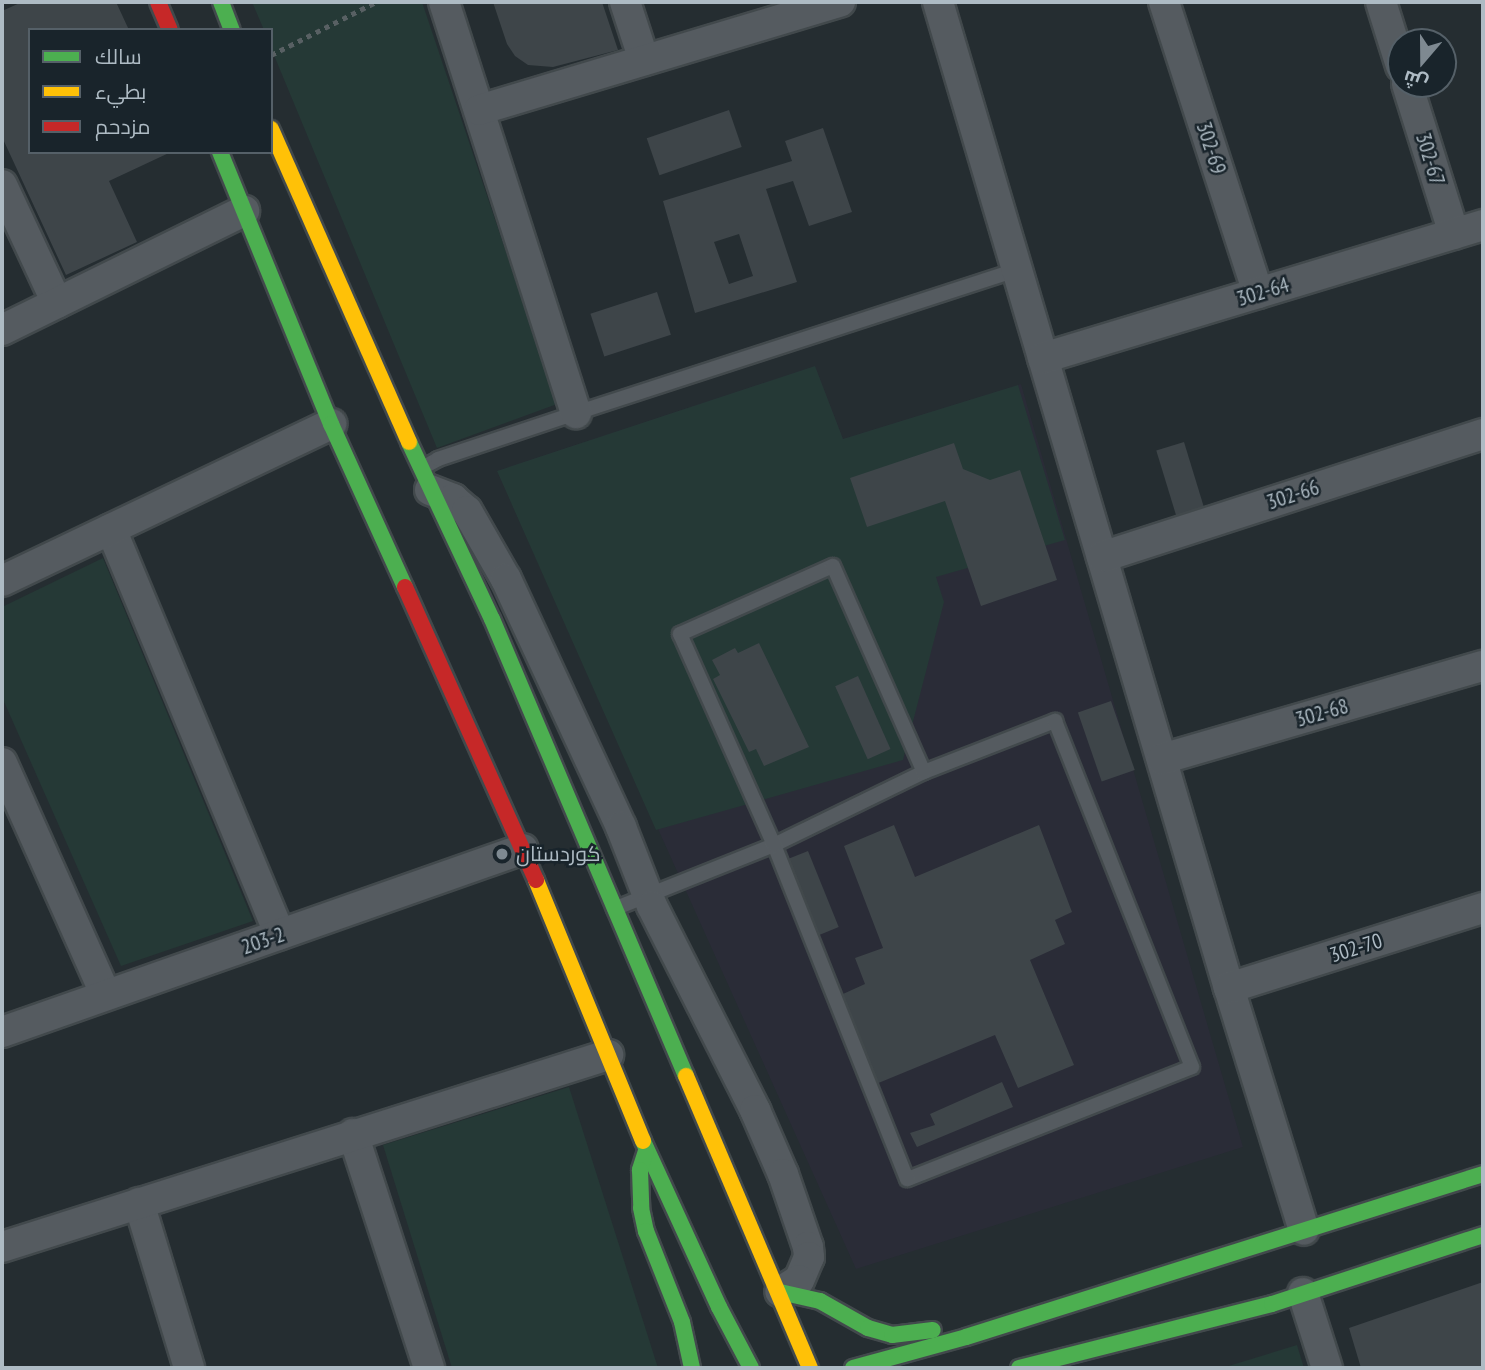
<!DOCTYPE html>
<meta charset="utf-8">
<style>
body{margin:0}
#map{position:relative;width:1485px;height:1370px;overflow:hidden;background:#252d31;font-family:"PT Sans Narrow",Cairo,sans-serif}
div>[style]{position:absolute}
.medical>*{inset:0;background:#2a2c37}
.green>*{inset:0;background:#253936}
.building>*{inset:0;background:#3e4549;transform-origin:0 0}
.path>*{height:4.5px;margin-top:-2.25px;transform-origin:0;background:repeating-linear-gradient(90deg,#586063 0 5px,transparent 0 10px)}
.roads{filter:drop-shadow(2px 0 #42494c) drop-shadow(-2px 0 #42494c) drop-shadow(0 2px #42494c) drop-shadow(0 -2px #42494c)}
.lane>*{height:14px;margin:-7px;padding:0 7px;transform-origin:7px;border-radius:7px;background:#555b60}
.street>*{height:30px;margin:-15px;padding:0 15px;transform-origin:15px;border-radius:15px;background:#555b60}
.fast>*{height:16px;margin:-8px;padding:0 8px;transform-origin:8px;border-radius:8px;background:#4caf50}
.slow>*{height:16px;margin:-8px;padding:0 8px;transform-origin:8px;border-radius:8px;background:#ffc107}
.jam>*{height:16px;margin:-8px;padding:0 8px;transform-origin:8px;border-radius:8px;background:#c62828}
.dots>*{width:19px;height:19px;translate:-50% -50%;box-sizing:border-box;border:4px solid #19242b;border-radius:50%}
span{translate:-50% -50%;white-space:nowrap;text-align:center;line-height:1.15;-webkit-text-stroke:5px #19242b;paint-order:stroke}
.street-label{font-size:21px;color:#aebbc4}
.poi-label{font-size:21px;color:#aebbc4}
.left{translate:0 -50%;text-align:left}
.frame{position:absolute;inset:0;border:4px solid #aebbc4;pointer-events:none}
.legend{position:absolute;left:28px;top:28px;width:245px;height:126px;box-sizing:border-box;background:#19242b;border:2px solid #556068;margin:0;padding:9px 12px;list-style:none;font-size:21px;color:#aebbc4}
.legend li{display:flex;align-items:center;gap:14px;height:35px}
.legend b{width:35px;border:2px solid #556068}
.north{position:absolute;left:1387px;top:28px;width:70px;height:70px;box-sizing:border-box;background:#19242b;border:2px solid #556068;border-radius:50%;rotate:200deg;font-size:19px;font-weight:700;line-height:28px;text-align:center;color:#aebbc4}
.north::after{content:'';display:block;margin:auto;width:24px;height:32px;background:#7e8991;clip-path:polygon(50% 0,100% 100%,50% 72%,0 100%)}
</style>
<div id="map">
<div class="medical">
<div style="clip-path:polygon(815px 366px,843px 439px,1021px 384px,1243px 1147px,856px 1269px,497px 471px)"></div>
</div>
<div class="green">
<div style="clip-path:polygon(252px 2px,422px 2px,557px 404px,437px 448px,271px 48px,271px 30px,264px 30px)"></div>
<div style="clip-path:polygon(815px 366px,843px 439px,1018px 385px,1065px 540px,936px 577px,944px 602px,903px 760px,656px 830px,497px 471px)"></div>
<div style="clip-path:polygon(103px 558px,253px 921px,121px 966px,2px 697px,2px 607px)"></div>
<div style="clip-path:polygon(569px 1087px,658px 1368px,452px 1368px,383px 1145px)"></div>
<div style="clip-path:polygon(1297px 1345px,1304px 1368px,1222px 1368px)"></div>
</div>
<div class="building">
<div style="clip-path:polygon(22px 2px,116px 2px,129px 30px,30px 30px,30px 152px,171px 152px,109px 181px,137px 242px,66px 275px,2px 137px,2px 11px)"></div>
<div style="clip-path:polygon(493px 2px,602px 2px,618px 50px,553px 67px,528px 65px,515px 56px,507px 44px)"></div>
<div style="left:729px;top:110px;width:39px;height:87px;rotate:71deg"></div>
<div style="clip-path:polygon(evenodd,823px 128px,852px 212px,809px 226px,793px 181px,766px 189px,797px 282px,695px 313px,663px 201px,792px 161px,785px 141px,823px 128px,739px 234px,753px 276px,729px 284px,714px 242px,739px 234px)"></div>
<div style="left:657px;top:292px;width:45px;height:70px;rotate:72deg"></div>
<div style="left:1184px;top:442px;width:77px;height:29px;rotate:73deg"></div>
<div style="clip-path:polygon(954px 443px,963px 469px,990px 480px,1020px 470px,1057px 580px,981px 606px,945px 501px,867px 527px,850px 478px)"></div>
<div style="clip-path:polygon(759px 643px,809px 747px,764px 766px,756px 749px,749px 752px,713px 679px,720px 675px,712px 660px,735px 648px,738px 653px)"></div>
<div style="left:858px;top:676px;width:80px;height:25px;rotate:66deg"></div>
<div style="left:1111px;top:701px;width:73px;height:35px;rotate:71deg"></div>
<div style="clip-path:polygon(894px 825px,915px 877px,1039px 825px,1072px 912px,1055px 920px,1065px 944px,1030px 960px,1074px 1065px,1018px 1088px,995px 1035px,876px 1084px,843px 994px,865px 984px,855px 958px,883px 948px,844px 846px)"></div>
<div style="left:808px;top:851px;width:82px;height:21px;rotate:68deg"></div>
<div style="clip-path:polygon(1002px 1082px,1013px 1107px,917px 1147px,910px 1133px,935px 1125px,930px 1114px)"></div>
<div style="clip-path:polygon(1483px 1282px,1483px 1368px,1361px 1368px,1349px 1328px)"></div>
</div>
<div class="path">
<div style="left:271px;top:55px;width:118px;rotate:-26.8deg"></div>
</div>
<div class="roads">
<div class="lane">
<div style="left:422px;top:468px;width:18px;rotate:-29deg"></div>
<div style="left:438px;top:459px;width:145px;rotate:-18.4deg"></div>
<div style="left:576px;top:413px;width:462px;rotate:-18deg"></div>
<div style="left:614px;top:909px;width:172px;rotate:-21.8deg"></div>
<div style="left:774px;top:845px;width:167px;rotate:-26deg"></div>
<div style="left:924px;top:772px;width:141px;rotate:-21.3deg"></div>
<div style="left:1055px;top:721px;width:372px;rotate:68.4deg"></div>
<div style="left:1192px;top:1067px;width:306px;rotate:158.5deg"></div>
<div style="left:907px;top:1179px;width:360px;rotate:-111.7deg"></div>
<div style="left:774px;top:845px;width:231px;rotate:-114deg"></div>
<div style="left:680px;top:634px;width:167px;rotate:-24deg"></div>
<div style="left:833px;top:566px;width:225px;rotate:66.2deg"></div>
</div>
<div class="street">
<div style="left:444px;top:2px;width:432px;rotate:72.2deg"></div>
<div style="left:625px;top:2px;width:61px;rotate:71.9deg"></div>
<div style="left:938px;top:2px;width:1028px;rotate:73.56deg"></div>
<div style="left:1229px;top:988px;width:253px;rotate:72.8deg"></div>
<div style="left:1164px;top:2px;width:306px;rotate:72.1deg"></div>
<div style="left:1381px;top:2px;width:67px;rotate:72.6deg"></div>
<div style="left:1407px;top:84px;width:157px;rotate:72.6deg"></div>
<div style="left:479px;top:110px;width:377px;rotate:-16.7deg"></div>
<div style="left:2px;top:185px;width:130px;rotate:65deg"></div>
<div style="left:2px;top:330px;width:270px;rotate:-26.2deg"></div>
<div style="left:1043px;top:358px;width:460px;rotate:-16.8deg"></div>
<div style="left:430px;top:490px;width:25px;rotate:21deg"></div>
<div style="left:453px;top:499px;width:18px;rotate:41deg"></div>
<div style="left:467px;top:511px;width:78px;rotate:60.2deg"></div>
<div style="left:506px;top:579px;width:273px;rotate:65.1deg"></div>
<div style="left:621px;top:827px;width:85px;rotate:68.6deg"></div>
<div style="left:652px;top:906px;width:229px;rotate:63.2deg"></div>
<div style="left:755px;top:1110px;width:70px;rotate:66.4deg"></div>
<div style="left:783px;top:1174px;width:77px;rotate:71.1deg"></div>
<div style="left:808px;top:1247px;width:10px;rotate:84deg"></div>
<div style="left:809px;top:1257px;width:25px;rotate:113deg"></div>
<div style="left:799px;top:1280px;width:22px;rotate:148deg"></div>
<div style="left:111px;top:529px;width:439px;rotate:67.4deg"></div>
<div style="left:1102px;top:557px;width:400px;rotate:-17.9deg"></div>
<div style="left:2px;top:581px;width:365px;rotate:-25.5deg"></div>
<div style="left:1162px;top:759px;width:334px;rotate:-16.2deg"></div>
<div style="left:2px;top:763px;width:254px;rotate:65.9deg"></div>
<div style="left:1229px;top:988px;width:266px;rotate:-17.5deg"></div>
<div style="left:2px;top:1032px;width:552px;rotate:-19.35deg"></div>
<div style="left:353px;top:1134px;width:246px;rotate:72deg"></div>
<div style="left:139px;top:1203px;width:172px;rotate:73.1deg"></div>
<div style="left:2px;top:1247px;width:636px;rotate:-17.58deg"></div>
<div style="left:1303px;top:1293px;width:79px;rotate:72.3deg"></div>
</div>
<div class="fast">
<div style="left:221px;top:2px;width:30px;rotate:69deg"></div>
<div style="left:220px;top:152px;width:294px;rotate:67.8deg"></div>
<div style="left:331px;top:424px;width:179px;rotate:65.6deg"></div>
<div style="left:409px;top:442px;width:195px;rotate:64.9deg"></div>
<div style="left:492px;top:619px;width:496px;rotate:67deg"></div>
<div style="left:643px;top:1141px;width:183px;rotate:65.4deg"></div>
<div style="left:719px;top:1307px;width:69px;rotate:62.3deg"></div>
<div style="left:646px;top:1151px;width:20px;rotate:108deg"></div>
<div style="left:640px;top:1170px;width:38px;rotate:88deg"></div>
<div style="left:641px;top:1208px;width:24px;rotate:78deg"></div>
<div style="left:646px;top:1231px;width:98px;rotate:68.4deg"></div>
<div style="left:682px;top:1322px;width:47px;rotate:77.7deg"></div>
<div style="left:780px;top:1292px;width:41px;rotate:12.7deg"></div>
<div style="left:820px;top:1301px;width:55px;rotate:29.4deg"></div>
<div style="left:868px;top:1328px;width:25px;rotate:16deg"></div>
<div style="left:892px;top:1335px;width:41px;rotate:-7deg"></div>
<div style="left:853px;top:1368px;width:117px;rotate:-15.3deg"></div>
<div style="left:966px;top:1337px;width:542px;rotate:-17.5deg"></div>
<div style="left:1019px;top:1368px;width:261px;rotate:-14.2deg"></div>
<div style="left:1272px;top:1304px;width:222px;rotate:-18.1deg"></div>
</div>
<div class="slow">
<div style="left:271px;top:129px;width:342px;rotate:66.2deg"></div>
<div style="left:536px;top:880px;width:282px;rotate:67.7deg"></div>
<div style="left:686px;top:1076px;width:317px;rotate:67deg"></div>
</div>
<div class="jam">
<div style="left:158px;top:2px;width:30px;rotate:67deg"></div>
<div style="left:405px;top:587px;width:321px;rotate:65.9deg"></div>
</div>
</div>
<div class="dots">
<div style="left:502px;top:854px;background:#7e8991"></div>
</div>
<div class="street-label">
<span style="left:1211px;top:148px;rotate:72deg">302-69</span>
<span style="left:1430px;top:159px;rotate:73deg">302-67</span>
<span style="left:1263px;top:292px;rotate:-17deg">302-64</span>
<span style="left:1293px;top:495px;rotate:-18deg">302-66</span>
<span style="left:1322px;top:713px;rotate:-16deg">302-68</span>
<span style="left:263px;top:941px;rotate:-19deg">203-2</span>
<span style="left:1356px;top:948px;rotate:-17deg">302-70</span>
</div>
<div class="poi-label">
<span class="left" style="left:516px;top:854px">كوردستان</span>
</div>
<div class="frame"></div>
<ul class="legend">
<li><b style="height:9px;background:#4caf50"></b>سالك</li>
<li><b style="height:9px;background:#ffc107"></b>بطيء</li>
<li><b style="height:9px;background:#c62828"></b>مزدحم</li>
</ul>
<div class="north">ش</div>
</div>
